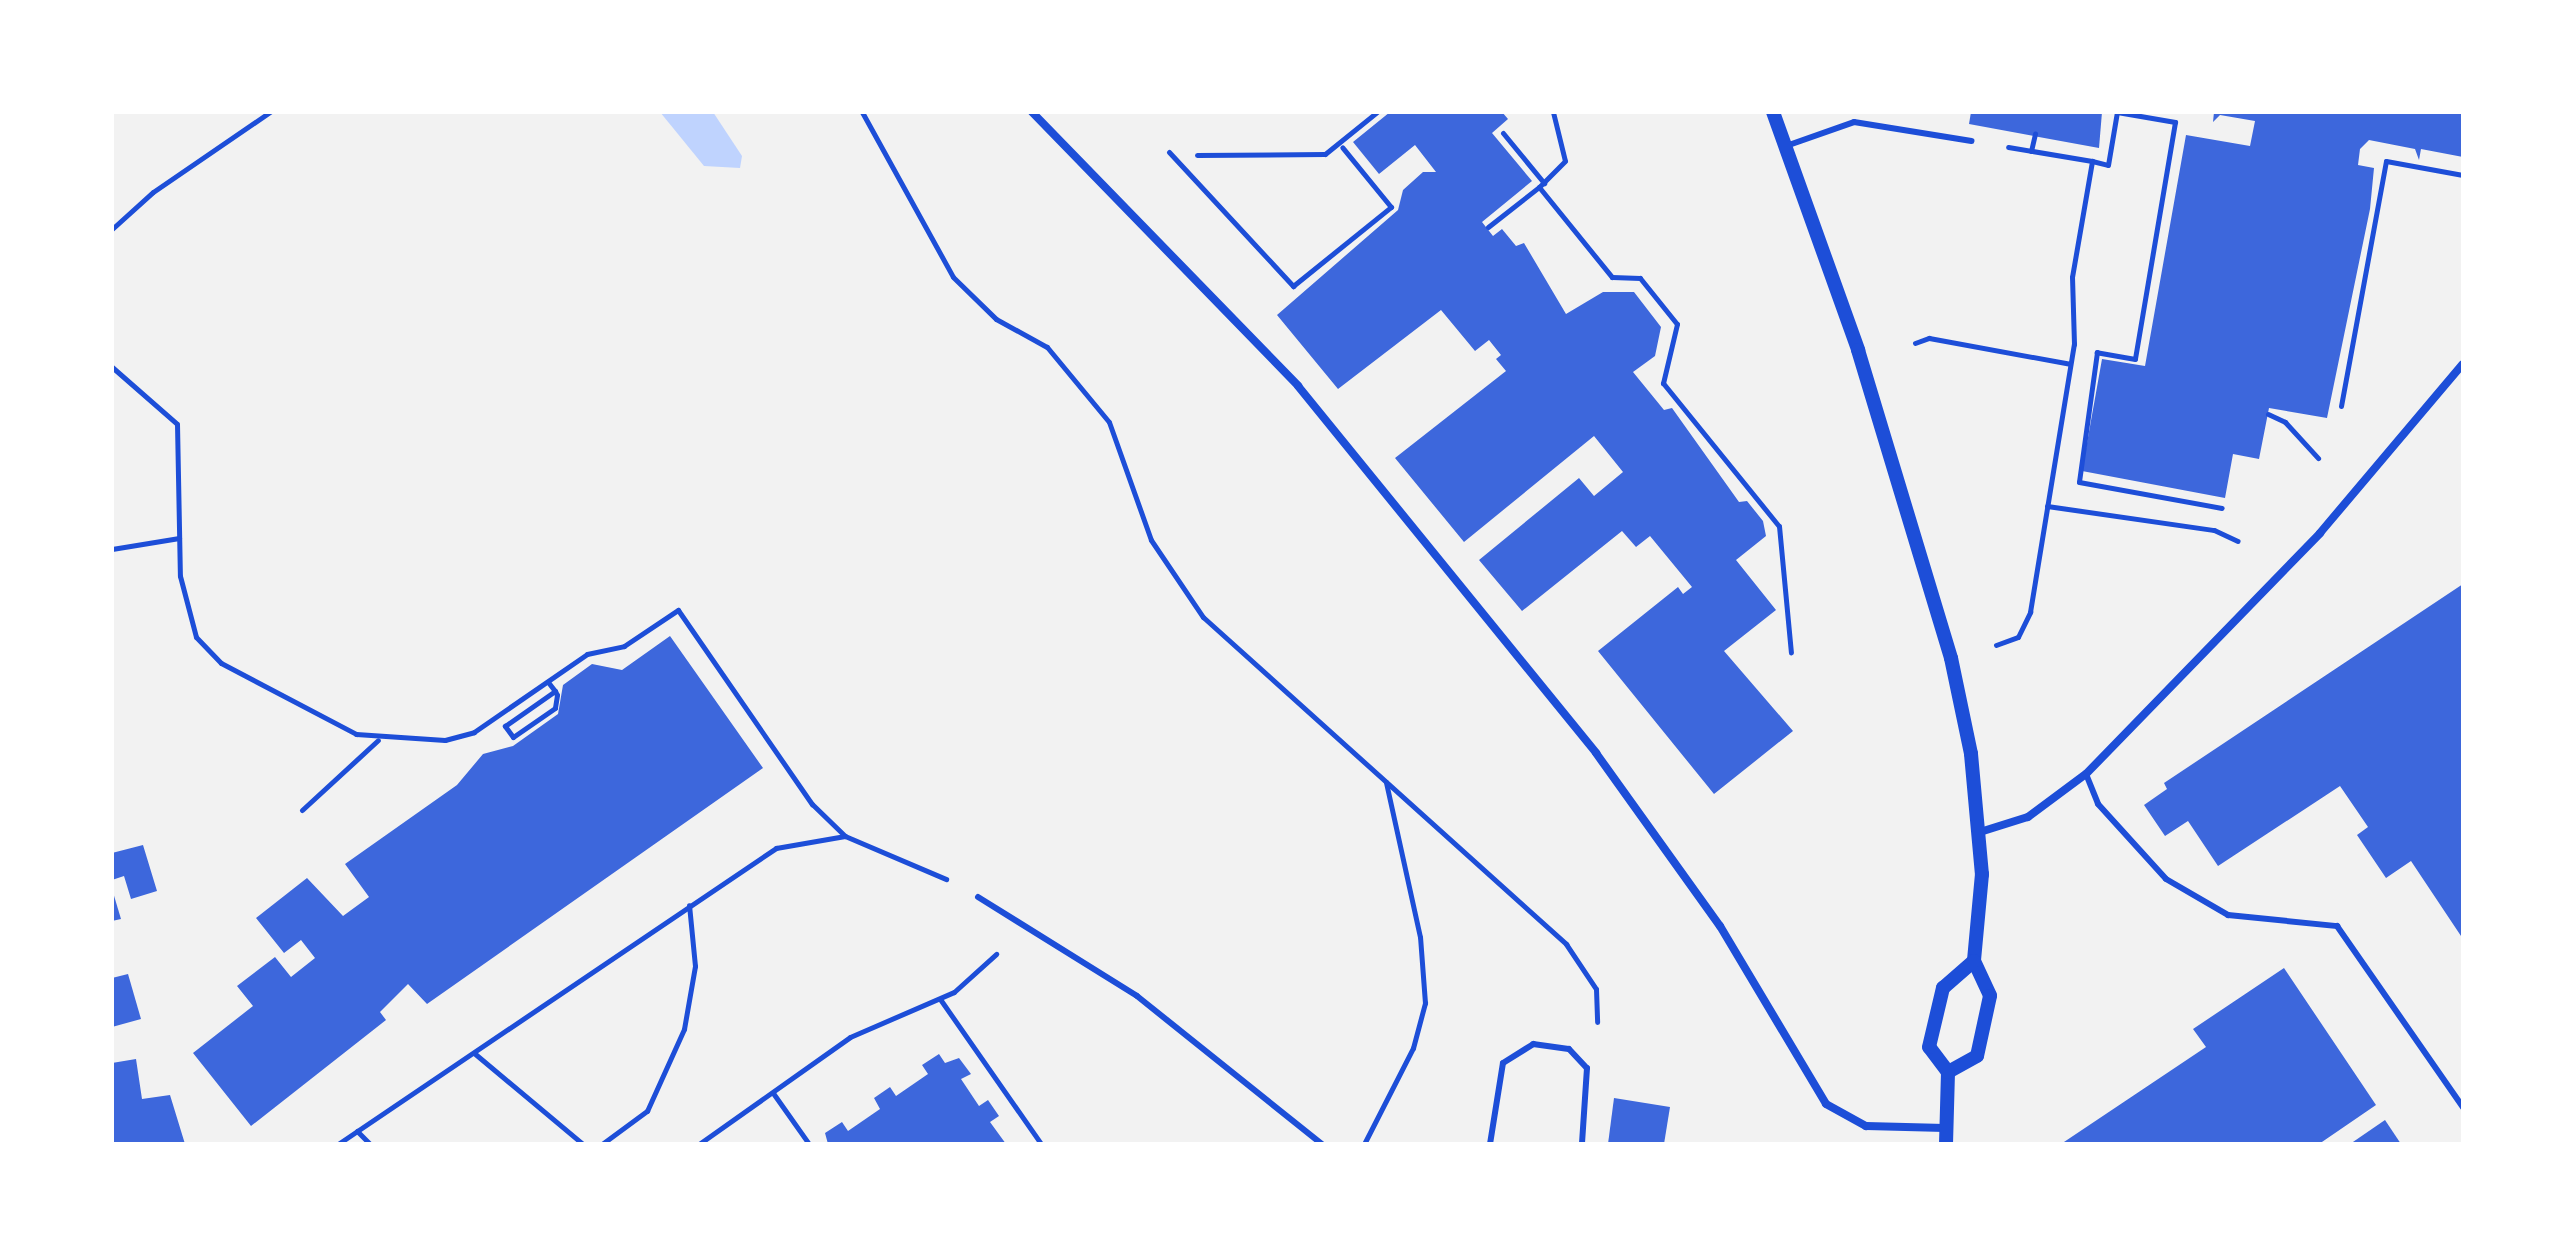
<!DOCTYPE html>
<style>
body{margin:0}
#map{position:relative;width:2575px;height:1256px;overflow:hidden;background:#f2f2f2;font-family:Commissioner,sans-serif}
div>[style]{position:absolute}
.water>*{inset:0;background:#bfd3fe}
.building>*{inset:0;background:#3d67dc}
.path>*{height:5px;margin:-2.5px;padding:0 2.5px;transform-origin:2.5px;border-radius:2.5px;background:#1d4ed8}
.service>*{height:6px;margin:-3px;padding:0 3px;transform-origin:3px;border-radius:3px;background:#1d4ed8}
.minor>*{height:8px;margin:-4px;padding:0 4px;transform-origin:4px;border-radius:4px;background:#1d4ed8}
.tertiary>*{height:14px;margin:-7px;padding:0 7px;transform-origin:7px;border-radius:7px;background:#1d4ed8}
span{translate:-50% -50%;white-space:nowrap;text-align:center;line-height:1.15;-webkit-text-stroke:8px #fff;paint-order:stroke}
.frame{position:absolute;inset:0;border:114px solid #fff;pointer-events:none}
</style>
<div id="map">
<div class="water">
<div style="clip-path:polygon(660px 112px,713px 112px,742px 156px,740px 168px,704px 166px)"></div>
</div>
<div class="building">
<div style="clip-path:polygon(1390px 112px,1502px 112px,1508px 119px,1492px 133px,1532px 181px,1482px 222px,1493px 236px,1502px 229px,1516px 246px,1524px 243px,1566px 314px,1603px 292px,1634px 292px,1661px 327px,1655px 356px,1633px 372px,1664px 410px,1672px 408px,1739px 502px,1747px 501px,1763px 521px,1766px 536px,1736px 560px,1776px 610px,1724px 651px,1793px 731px,1714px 794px,1598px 651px,1678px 587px,1683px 594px,1692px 587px,1650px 536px,1636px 547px,1622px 531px,1522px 611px,1479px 560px,1579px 478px,1594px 496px,1623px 472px,1594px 436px,1464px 542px,1395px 458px,1506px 371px,1496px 359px,1501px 355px,1489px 340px,1475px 351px,1441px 310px,1338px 389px,1277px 315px,1398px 210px,1403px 190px,1423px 172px,1436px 172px,1415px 145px,1379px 174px,1353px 142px)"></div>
<div style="clip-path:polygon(1971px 112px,2102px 112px,2099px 148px,1969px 124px)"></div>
<div style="clip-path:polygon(2214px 112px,2463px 112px,2463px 157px,2421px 149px,2419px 160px,2415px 149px,2369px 140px,2360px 149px,2358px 165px,2374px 168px,2370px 209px,2327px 418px,2269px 408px,2259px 459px,2233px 454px,2225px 498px,2082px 471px,2102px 359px,2145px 366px,2186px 135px,2250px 146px,2255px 121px,2220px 115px,2213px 122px)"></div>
<div style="clip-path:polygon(2463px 584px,2463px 939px,2411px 861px,2386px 878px,2357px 835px,2368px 827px,2340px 786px,2218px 866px,2188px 821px,2165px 836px,2144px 805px,2167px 789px,2164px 783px)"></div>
<div style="clip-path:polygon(670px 636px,763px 768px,427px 1004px,408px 984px,380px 1012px,386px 1020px,251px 1126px,193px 1053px,253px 1006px,237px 986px,275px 957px,291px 977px,315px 958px,301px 940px,284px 953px,256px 918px,307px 878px,343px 916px,369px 897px,345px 864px,457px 785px,483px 754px,513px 746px,558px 714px,563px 685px,592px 664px,622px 670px)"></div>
<div style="clip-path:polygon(143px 845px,157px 891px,131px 899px,124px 876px,112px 880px,112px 853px)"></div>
<div style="clip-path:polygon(112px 889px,121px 919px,112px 921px)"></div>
<div style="clip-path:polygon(2284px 968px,2376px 1105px,2319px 1144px,2061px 1144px,2206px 1047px,2193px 1029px)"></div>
<div style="clip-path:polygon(128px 974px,141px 1019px,112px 1027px,112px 978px)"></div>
<div style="clip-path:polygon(939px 1054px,945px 1063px,959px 1058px,971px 1074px,961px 1079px,979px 1106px,988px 1100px,999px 1116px,990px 1122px,1006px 1144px,828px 1144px,825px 1133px,842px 1122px,848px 1131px,880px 1109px,874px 1098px,890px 1087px,896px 1096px,928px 1074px,922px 1065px)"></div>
<div style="clip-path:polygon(136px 1059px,142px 1099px,170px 1095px,185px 1144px,112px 1144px,112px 1063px)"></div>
<div style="clip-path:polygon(1614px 1098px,1670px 1107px,1664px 1144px,1608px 1144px)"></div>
<div style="clip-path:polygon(2385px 1120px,2401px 1144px,2350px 1144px)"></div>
</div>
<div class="path">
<div style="left:862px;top:112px;width:188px;rotate:61.1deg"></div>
<div style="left:953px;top:277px;width:60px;rotate:44.3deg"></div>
<div style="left:996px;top:319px;width:58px;rotate:28.8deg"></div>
<div style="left:1047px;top:347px;width:97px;rotate:50.4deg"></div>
<div style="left:1109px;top:422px;width:125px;rotate:70.4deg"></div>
<div style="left:1151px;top:540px;width:93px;rotate:56deg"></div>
<div style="left:1203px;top:617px;width:489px;rotate:42deg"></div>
<div style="left:1566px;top:944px;width:54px;rotate:56.3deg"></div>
<div style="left:1596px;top:989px;width:33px;rotate:88deg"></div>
<div style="left:1553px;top:112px;width:50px;rotate:76.2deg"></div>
<div style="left:1565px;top:161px;width:37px;rotate:135deg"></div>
<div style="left:1539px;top:187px;width:116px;rotate:51deg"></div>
<div style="left:1612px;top:277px;width:28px;rotate:2deg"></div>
<div style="left:1640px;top:278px;width:59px;rotate:51.2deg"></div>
<div style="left:1677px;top:324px;width:61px;rotate:103.3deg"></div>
<div style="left:1663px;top:383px;width:184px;rotate:51deg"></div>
<div style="left:1779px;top:526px;width:127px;rotate:84.6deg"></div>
<div style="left:1503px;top:133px;width:65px;rotate:50.6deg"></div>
<div style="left:2031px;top:151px;width:18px;rotate:-77deg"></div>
<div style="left:1169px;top:152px;width:183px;rotate:47.2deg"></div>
<div style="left:1293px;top:286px;width:126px;rotate:-38.9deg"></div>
<div style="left:1391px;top:207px;width:77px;rotate:-129.2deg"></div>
<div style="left:1197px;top:155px;width:128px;rotate:-0.4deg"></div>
<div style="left:1325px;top:154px;width:67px;rotate:-38.9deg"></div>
<div style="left:2092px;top:161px;width:16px;rotate:14deg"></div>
<div style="left:2108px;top:165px;width:54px;rotate:-80.4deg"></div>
<div style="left:2117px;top:112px;width:59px;rotate:9.8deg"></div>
<div style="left:2175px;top:122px;width:240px;rotate:99.6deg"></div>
<div style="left:2135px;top:359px;width:39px;rotate:-170deg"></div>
<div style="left:2097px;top:352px;width:131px;rotate:97.9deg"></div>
<div style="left:2079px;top:482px;width:145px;rotate:10.3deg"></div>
<div style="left:1488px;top:227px;width:65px;rotate:-38.1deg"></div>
<div style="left:112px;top:229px;width:55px;rotate:-42.1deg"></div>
<div style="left:153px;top:192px;width:142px;rotate:-34.4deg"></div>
<div style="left:1915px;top:343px;width:15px;rotate:-20deg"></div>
<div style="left:1929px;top:338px;width:143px;rotate:10.4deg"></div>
<div style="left:112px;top:367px;width:86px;rotate:41.2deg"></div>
<div style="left:177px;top:424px;width:152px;rotate:88.9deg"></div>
<div style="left:180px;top:576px;width:63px;rotate:75.3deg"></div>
<div style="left:196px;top:637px;width:36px;rotate:46deg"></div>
<div style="left:221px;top:663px;width:153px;rotate:27.7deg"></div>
<div style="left:356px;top:734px;width:89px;rotate:3.9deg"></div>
<div style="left:445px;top:740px;width:30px;rotate:-15deg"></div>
<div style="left:474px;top:732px;width:137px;rotate:-34.6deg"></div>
<div style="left:587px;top:654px;width:38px;rotate:-12deg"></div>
<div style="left:624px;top:646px;width:65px;rotate:-33.7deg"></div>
<div style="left:678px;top:610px;width:236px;rotate:55.4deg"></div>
<div style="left:812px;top:804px;width:46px;rotate:44.1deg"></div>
<div style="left:2341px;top:406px;width:249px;rotate:-79.6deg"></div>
<div style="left:2386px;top:161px;width:78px;rotate:10.3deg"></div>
<div style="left:2268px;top:414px;width:19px;rotate:25deg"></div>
<div style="left:2285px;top:422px;width:49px;rotate:47.5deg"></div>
<div style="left:2047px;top:506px;width:169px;rotate:8.2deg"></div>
<div style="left:2214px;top:530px;width:26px;rotate:25deg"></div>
<div style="left:112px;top:549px;width:68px;rotate:-9.3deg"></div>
<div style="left:1996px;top:645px;width:23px;rotate:-20deg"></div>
<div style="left:2018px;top:637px;width:28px;rotate:-64deg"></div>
<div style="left:2030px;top:612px;width:272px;rotate:-80.7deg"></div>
<div style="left:2074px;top:344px;width:67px;rotate:-91.7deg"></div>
<div style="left:2072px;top:277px;width:118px;rotate:-80.2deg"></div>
<div style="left:2092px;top:161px;width:85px;rotate:-170.5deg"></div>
<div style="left:548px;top:682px;width:11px;rotate:52deg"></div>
<div style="left:555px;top:691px;width:4px;rotate:63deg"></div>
<div style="left:557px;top:695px;width:13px;rotate:99deg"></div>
<div style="left:555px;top:708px;width:51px;rotate:145.4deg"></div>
<div style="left:513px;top:737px;width:14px;rotate:-126deg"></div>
<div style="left:505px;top:726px;width:61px;rotate:-35deg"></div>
<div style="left:302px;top:810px;width:103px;rotate:-42.6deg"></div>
<div style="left:940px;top:999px;width:177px;rotate:55.1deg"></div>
<div style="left:474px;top:1053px;width:142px;rotate:39.9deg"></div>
<div style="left:773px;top:1093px;width:62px;rotate:54.8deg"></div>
<div style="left:357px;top:1131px;width:18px;rotate:45deg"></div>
<div style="left:338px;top:1144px;width:529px;rotate:-34.05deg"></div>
<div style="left:776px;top:848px;width:70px;rotate:-9.9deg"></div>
<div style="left:845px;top:836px;width:110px;rotate:23.1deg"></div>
<div style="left:602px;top:1144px;width:56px;rotate:-36.3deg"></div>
<div style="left:647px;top:1111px;width:90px;rotate:-65.7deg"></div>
<div style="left:684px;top:1029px;width:64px;rotate:-80.1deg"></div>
<div style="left:695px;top:966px;width:61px;rotate:-95.6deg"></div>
<div style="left:699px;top:1144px;width:185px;rotate:-35.3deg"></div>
<div style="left:850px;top:1037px;width:113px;rotate:-23.4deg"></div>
<div style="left:954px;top:992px;width:57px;rotate:-42.1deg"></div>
<div style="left:1364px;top:1144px;width:108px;rotate:-63deg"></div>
<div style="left:1413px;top:1048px;width:47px;rotate:-75.1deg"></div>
<div style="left:1425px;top:1003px;width:66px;rotate:-94.3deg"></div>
<div style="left:1420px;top:937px;width:159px;rotate:-102.4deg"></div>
</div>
<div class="service">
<div style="left:1786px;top:146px;width:72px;rotate:-19.4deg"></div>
<div style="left:1854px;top:122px;width:119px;rotate:9.2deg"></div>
<div style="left:2086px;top:774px;width:32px;rotate:68deg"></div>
<div style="left:2098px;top:804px;width:101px;rotate:47.8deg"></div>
<div style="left:2166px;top:879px;width:72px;rotate:30.1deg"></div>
<div style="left:2228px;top:915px;width:110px;rotate:5.8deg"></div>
<div style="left:2337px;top:926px;width:221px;rotate:55.2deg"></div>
<div style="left:978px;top:897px;width:187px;rotate:31.9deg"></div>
<div style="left:1137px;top:996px;width:237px;rotate:38.7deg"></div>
<div style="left:1490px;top:1144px;width:82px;rotate:-80.9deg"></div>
<div style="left:1503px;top:1063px;width:36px;rotate:-32deg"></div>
<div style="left:1533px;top:1044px;width:36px;rotate:8deg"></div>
<div style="left:1569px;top:1049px;width:26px;rotate:47deg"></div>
<div style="left:1587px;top:1068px;width:76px;rotate:93.8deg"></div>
</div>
<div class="minor">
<div style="left:1032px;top:112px;width:382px;rotate:45.8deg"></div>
<div style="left:1298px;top:386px;width:473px;rotate:50.9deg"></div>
<div style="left:1596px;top:753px;width:213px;rotate:54.4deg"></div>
<div style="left:1720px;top:926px;width:207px;rotate:59.2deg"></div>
<div style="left:1826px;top:1104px;width:46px;rotate:28.8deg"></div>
<div style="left:1866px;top:1126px;width:79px;rotate:1.5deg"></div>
<div style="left:1980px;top:832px;width:50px;rotate:-17.4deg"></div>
<div style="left:2028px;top:817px;width:72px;rotate:-36.6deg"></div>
<div style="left:2086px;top:774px;width:336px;rotate:-45.8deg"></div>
<div style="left:2320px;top:533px;width:221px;rotate:-49.8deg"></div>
</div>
<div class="tertiary">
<div style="left:1773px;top:112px;width:253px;rotate:70.3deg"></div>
<div style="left:1858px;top:350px;width:322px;rotate:73.2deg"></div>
<div style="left:1951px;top:658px;width:98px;rotate:78.2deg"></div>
<div style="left:1971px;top:754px;width:121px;rotate:84.8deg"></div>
<div style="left:1982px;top:874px;width:87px;rotate:95.3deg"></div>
<div style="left:1974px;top:961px;width:38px;rotate:65deg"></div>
<div style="left:1990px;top:996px;width:61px;rotate:102.2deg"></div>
<div style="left:1977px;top:1056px;width:33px;rotate:151deg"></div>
<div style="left:1946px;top:1144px;width:72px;rotate:-88.4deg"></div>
<div style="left:1948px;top:1072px;width:31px;rotate:-127deg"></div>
<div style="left:1929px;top:1047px;width:61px;rotate:-76.7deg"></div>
<div style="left:1943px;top:988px;width:41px;rotate:-41.1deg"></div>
</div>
<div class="frame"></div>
</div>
